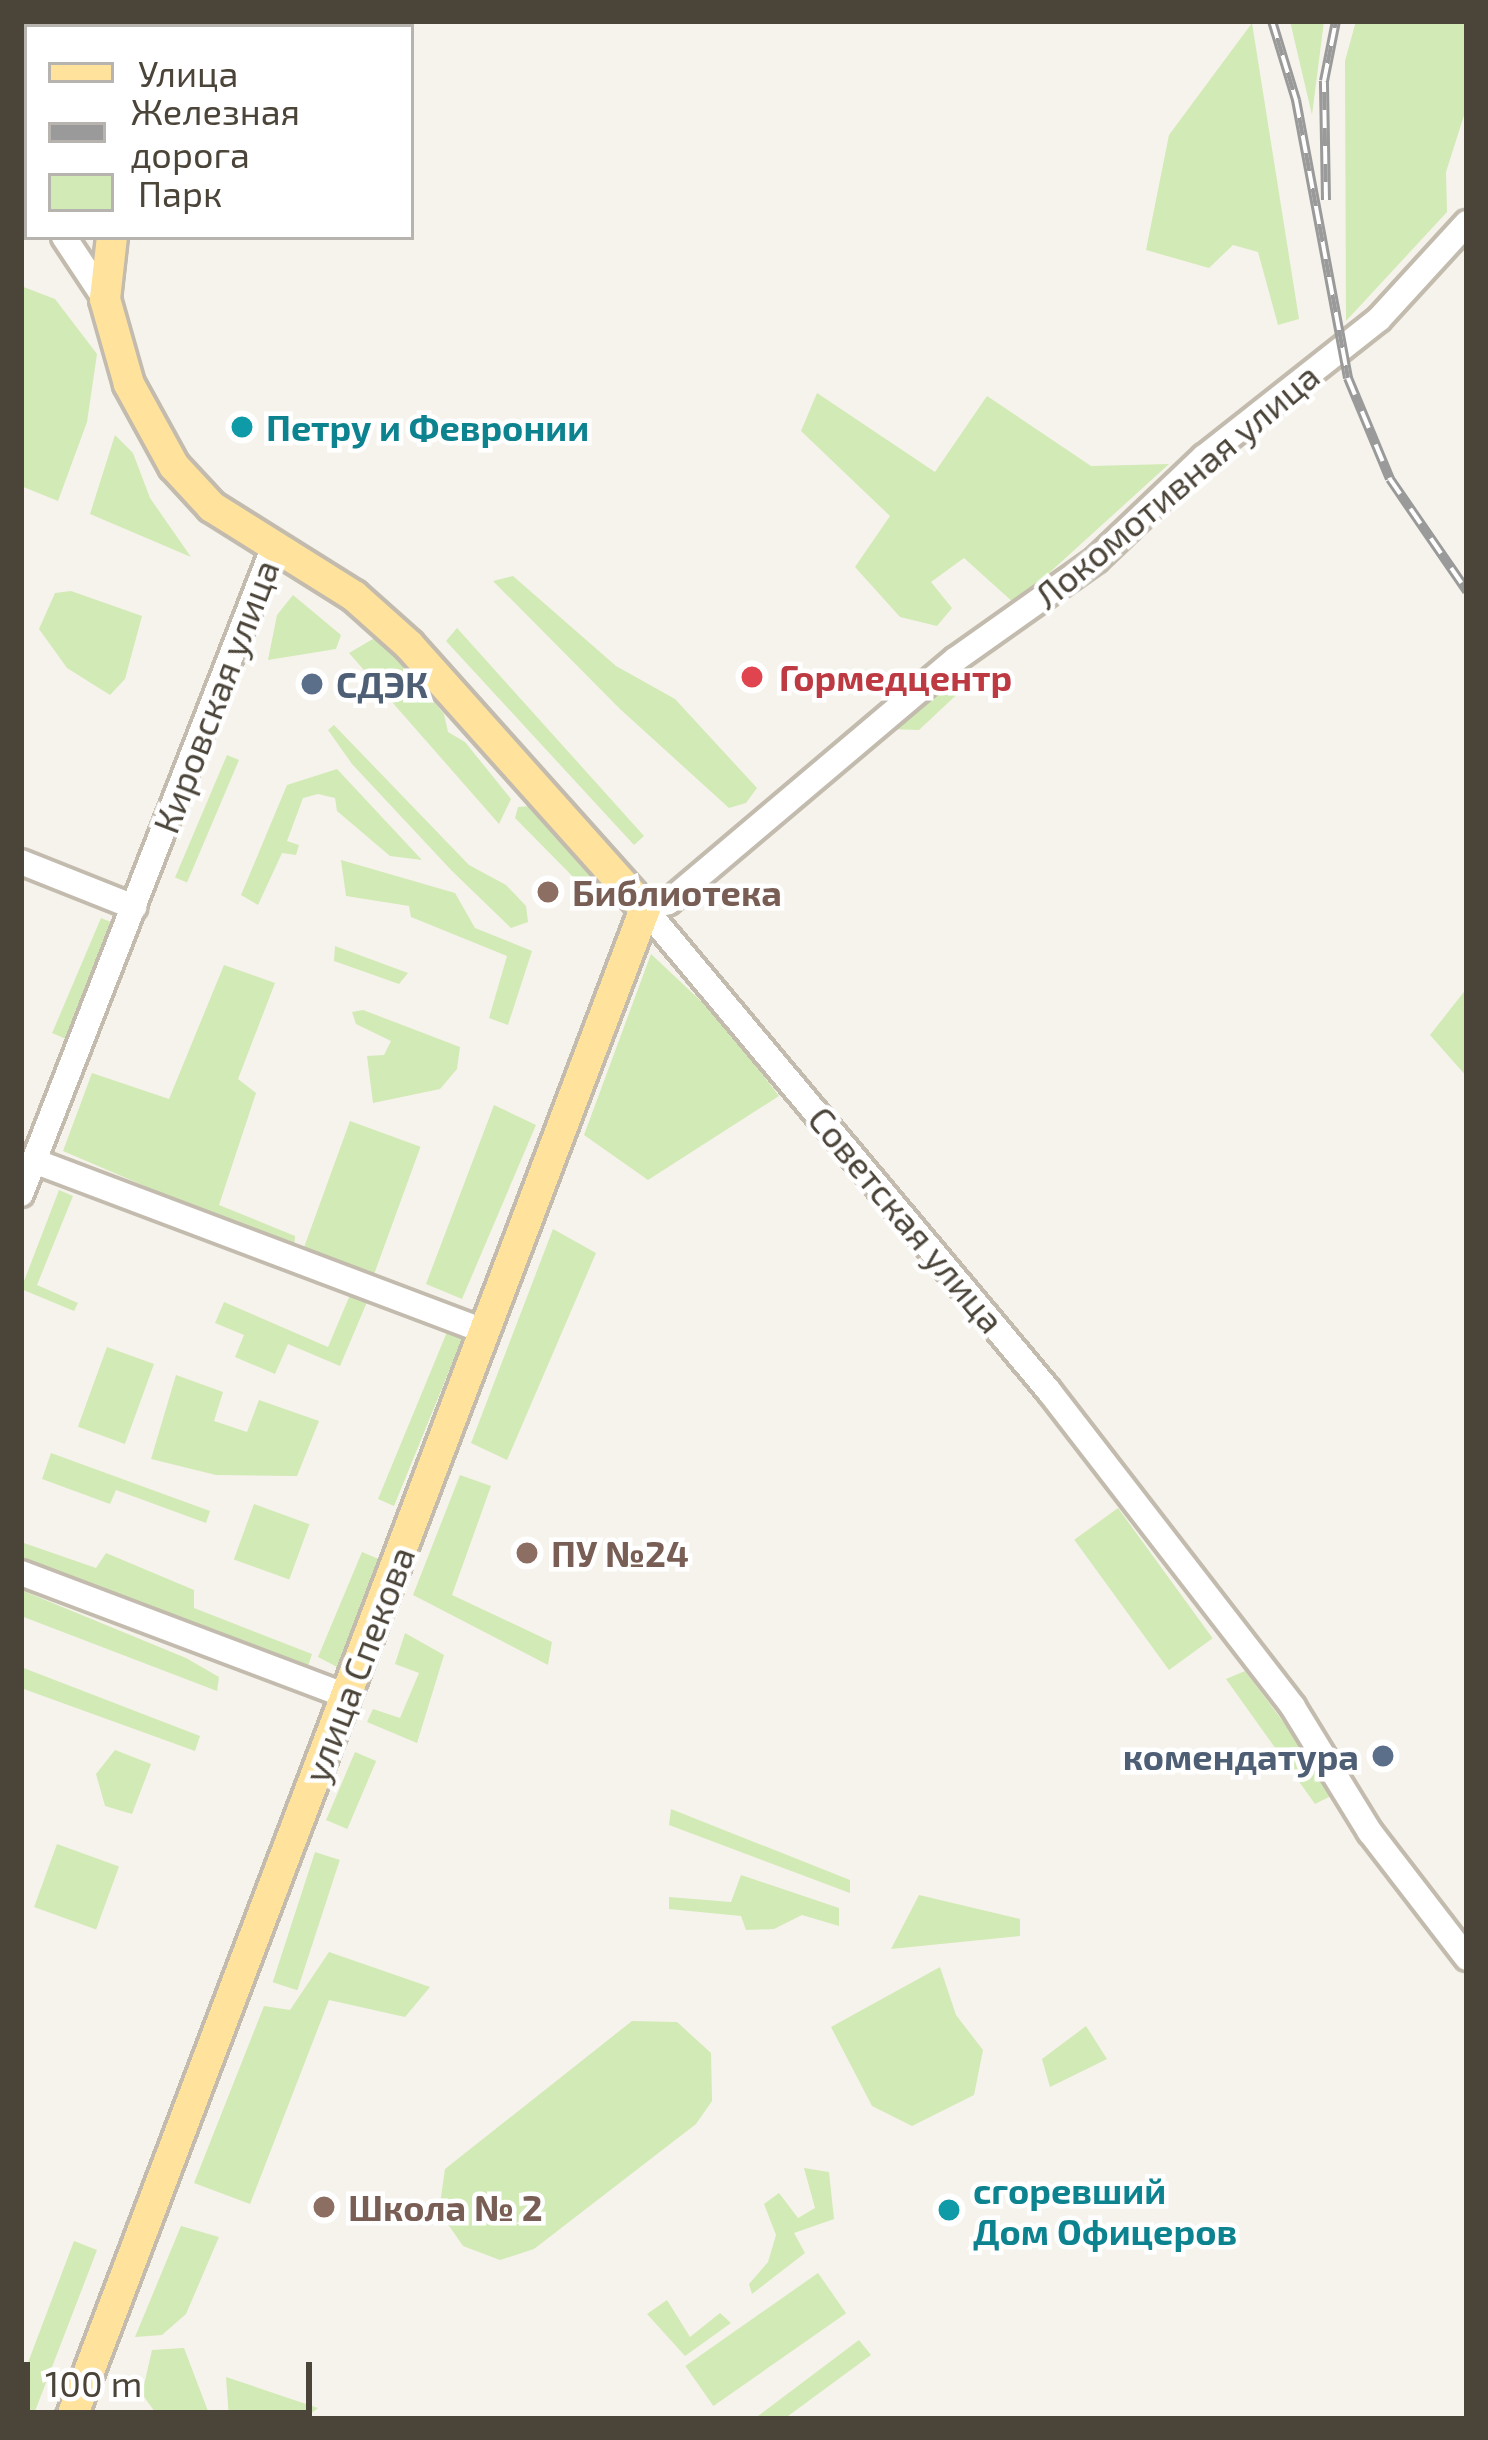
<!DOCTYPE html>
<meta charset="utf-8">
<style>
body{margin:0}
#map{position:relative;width:1488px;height:2440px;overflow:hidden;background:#f6f3ec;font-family:"Exo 2",sans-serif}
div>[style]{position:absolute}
.green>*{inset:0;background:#d2eab5;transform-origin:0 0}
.roads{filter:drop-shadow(3px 0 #c2bbae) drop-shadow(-3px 0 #c2bbae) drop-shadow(0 3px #c2bbae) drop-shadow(0 -3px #c2bbae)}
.minor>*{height:24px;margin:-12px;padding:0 12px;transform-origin:12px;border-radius:12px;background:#fff}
.major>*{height:30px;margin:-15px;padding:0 15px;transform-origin:15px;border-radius:15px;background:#ffe39c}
.rail>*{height:10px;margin-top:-5px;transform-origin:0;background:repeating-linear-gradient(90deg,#fff 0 18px,#9a9a9a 0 36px);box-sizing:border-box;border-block:3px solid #9a9a9a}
.dots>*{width:33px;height:33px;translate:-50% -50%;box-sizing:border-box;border:6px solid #fff;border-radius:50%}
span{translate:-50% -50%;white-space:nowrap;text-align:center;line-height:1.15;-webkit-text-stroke:9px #fff;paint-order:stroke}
.culture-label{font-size:36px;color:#0d838f;font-weight:700}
.left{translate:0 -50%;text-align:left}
.street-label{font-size:36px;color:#4b4439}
.health-label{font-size:36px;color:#be3a42;font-weight:700}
.service-label{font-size:36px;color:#4e5e75;font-weight:700}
.right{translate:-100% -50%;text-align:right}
.education-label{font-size:36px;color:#785e54;font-weight:700}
.frame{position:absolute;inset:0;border:24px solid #4b4439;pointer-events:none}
.legend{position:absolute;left:24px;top:24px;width:390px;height:216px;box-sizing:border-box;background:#fff;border:3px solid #b7b4b0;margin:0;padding:15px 21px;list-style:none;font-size:36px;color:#4b4439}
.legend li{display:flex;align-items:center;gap:24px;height:60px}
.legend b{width:60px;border:3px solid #b7b4b0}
.scale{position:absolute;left:24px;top:2362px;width:288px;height:54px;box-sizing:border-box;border:6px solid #4b4439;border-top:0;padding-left:15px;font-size:36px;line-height:42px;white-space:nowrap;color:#4b4439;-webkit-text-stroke:9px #fff;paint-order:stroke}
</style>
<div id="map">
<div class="green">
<div style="clip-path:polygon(1290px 21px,1324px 21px,1312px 115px)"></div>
<div style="clip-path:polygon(1356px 21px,1467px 21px,1467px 106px,1446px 172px,1447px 212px,1346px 321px,1345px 61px)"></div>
<div style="clip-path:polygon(1252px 23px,1299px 319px,1278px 325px,1258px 252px,1233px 245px,1209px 268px,1146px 250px,1169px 135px)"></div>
<div style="clip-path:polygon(21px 286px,55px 299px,97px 354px,87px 422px,58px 501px,21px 486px)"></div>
<div style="clip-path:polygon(817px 393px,935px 472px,987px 396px,1091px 466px,1169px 464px,1015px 604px,964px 558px,931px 582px,952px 608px,937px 626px,900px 617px,855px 567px,890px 516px,801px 431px)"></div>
<div style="clip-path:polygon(115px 435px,133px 453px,150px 498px,191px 557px,90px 514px)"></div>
<div style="clip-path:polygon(513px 576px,616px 666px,675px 699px,757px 788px,746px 803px,729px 808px,620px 709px,493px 581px)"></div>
<div style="clip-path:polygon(71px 591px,142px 616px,125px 679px,110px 695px,67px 668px,39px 629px,55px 593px)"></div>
<div style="clip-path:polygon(293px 595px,341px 635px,336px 649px,268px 660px,277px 615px)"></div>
<div style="clip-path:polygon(457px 628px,644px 836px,634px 845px,446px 641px)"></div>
<div style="clip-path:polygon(378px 636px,444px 714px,448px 732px,465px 742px,511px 799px,499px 824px,349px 653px)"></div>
<div style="clip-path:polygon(967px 670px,967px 685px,919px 730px,890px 729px)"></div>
<div style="clip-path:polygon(334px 725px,469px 865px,506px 885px,526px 906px,528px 922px,511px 928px,452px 871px,352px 764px,328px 730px)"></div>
<div style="left:227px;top:755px;width:13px;height:133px;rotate:23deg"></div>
<div style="clip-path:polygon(337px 769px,422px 860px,390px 856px,337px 811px,335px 798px,318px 794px,303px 798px,287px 841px,299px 845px,296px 855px,282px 853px,258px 905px,241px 895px,287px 785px)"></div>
<div style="clip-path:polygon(530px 806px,597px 876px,598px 886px,588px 892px,515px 818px,518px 807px)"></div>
<div style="clip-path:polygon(341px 860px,455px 893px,475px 928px,532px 951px,508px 1025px,489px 1018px,507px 956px,411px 917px,409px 906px,346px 896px)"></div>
<div style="left:101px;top:918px;width:15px;height:125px;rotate:23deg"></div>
<div style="clip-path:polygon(335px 946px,408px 973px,399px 984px,334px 961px)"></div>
<div style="clip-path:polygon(651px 954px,722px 1021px,779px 1096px,648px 1180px,584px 1135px)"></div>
<div style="clip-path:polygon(224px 965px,275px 983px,238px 1079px,256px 1093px,219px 1205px,295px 1236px,294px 1250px,63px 1151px,92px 1073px,169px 1099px)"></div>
<div style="clip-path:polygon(1467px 988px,1467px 1077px,1430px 1035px)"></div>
<div style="clip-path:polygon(363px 1010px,460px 1047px,457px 1069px,440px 1089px,373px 1103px,367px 1056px,384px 1055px,391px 1041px,356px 1024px,352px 1012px)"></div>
<div style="clip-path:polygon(494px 1105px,536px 1125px,462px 1299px,426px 1284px)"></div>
<div style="left:350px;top:1121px;width:75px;height:137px;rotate:20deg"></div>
<div style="clip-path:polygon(59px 1190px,73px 1196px,37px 1285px,78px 1303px,74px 1311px,21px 1289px)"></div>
<div style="clip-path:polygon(553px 1229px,596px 1253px,507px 1460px,471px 1443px)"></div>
<div style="clip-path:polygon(350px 1295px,367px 1302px,340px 1366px,288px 1344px,275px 1374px,235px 1357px,244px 1335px,215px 1323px,224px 1302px,328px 1347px)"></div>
<div style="clip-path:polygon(394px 1302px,465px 1332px,394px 1506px,378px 1499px,447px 1332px,391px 1309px)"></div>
<div style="left:107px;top:1347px;width:50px;height:85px;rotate:20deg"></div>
<div style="clip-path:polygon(176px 1375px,223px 1392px,214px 1421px,247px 1432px,259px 1400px,319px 1421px,297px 1476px,216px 1475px,151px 1459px)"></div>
<div style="clip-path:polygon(51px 1453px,210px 1511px,206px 1523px,116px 1490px,110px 1504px,42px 1479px)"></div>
<div style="clip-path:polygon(460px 1475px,491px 1486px,452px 1595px,552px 1642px,548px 1665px,413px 1595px)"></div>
<div style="left:254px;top:1504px;width:59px;height:59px;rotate:20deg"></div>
<div style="left:1118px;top:1508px;width:161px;height:54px;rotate:54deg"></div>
<div style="clip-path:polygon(21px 1542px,96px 1568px,106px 1553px,194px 1590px,194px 1608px,312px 1654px,307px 1669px,21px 1558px)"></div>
<div style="clip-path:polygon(362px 1552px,381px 1560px,339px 1668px,318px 1657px)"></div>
<div style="clip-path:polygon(21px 1590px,186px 1658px,219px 1677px,217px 1691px,21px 1616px)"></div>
<div style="clip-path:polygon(405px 1633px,444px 1655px,417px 1743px,367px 1722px,373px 1709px,400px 1718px,419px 1673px,395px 1664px)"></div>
<div style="clip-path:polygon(21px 1667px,200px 1736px,195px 1751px,21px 1688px)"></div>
<div style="clip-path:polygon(1245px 1671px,1337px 1793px,1315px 1804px,1226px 1679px)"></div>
<div style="clip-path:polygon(115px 1750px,151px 1764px,132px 1814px,105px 1806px,96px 1774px)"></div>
<div style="left:355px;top:1752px;width:23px;height:74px;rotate:23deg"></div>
<div style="clip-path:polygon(671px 1809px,850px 1880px,850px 1893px,669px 1825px)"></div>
<div style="left:57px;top:1844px;width:66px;height:67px;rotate:20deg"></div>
<div style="left:315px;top:1852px;width:26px;height:137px;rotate:18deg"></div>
<div style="clip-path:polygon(741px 1875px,839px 1908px,839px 1926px,802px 1915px,774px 1929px,746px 1930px,741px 1916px,669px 1909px,669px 1897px,731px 1902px)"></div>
<div style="clip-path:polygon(919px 1895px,1020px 1919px,1020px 1936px,891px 1949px)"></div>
<div style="clip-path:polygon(329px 1952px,430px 1987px,405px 2017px,329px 2000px,250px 2204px,194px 2183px,264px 2006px,290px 2010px)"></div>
<div style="clip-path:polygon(940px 1967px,956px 2015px,983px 2050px,974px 2095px,912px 2126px,872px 2106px,831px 2027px)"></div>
<div style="clip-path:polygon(632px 2021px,677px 2022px,711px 2053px,712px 2101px,696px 2124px,534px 2249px,500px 2260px,463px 2246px,439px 2211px,445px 2169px)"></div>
<div style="clip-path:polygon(1086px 2026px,1107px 2059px,1050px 2087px,1042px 2059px)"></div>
<div style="clip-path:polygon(804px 2168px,829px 2172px,834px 2219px,794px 2233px,805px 2253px,752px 2294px,749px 2284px,768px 2262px,776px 2235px,764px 2204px,779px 2193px,798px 2218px,815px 2208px)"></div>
<div style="clip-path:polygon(181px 2226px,219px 2237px,186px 2314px,162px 2335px,135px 2337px)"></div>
<div style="clip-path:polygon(74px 2241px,97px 2250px,32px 2419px,21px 2419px,21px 2381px)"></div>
<div style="left:818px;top:2273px;width:49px;height:162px;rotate:55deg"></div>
<div style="clip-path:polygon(667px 2300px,690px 2337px,720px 2313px,731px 2323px,685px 2356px,647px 2314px)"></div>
<div style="clip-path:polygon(859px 2340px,871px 2355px,784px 2419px,754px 2419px)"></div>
<div style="clip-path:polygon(184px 2348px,211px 2419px,160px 2419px,142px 2394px,152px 2350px)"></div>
<div style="clip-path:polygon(226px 2377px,318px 2408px,304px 2419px,229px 2419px)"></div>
</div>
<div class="roads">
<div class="minor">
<div style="left:21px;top:174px;width:10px;rotate:53deg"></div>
<div style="left:1467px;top:223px;width:130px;rotate:132.5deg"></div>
<div style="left:1379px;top:319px;width:223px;rotate:141.7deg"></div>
<div style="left:1204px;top:457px;width:149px;rotate:136.4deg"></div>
<div style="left:1096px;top:560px;width:171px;rotate:144.7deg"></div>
<div style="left:956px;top:659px;width:377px;rotate:139.8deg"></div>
<div style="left:668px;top:902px;width:24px;rotate:163deg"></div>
<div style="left:645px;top:909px;width:629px;rotate:50.03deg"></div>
<div style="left:1049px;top:1391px;width:399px;rotate:52.3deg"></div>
<div style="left:1293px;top:1707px;width:147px;rotate:58.4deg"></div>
<div style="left:1370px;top:1832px;width:159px;rotate:52.4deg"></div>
<div style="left:64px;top:237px;width:74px;rotate:56.5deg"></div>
<div style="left:21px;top:862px;width:122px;rotate:21.7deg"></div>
<div style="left:34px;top:1161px;width:482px;rotate:20.7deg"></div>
<div style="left:21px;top:1194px;width:696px;rotate:-68.67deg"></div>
<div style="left:21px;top:1573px;width:347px;rotate:20.7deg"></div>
</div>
<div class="major">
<div style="left:223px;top:27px;width:7px;rotate:-63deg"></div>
<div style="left:71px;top:2419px;width:1615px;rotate:-69.19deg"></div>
<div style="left:645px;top:909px;width:354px;rotate:-131.8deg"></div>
<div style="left:409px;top:645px;width:74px;rotate:-138.3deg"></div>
<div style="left:354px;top:596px;width:168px;rotate:-147.9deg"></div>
<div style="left:212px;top:507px;width:56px;rotate:-132.8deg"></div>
<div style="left:174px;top:466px;width:94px;rotate:-118.8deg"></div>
<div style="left:129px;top:384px;width:88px;rotate:-105.8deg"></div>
<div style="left:105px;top:299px;width:62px;rotate:-83.6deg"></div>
</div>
</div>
<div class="rail">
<div style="left:1272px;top:21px;width:83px;rotate:73.1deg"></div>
<div style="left:1296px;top:100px;width:283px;rotate:79.4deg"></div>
<div style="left:1348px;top:378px;width:109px;rotate:67.4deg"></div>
<div style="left:1390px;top:479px;width:136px;rotate:55.5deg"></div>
<div style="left:1326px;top:200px;width:119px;rotate:-91deg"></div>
<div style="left:1324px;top:81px;width:61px;rotate:-78.7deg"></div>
</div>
<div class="dots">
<div style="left:242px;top:427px;background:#0f9aa8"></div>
<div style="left:752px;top:677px;background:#e0444e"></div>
<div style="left:312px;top:684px;background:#5c6f8a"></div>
<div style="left:548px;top:892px;background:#8d6e63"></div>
<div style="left:527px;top:1553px;background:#8d6e63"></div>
<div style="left:1383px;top:1756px;background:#5c6f8a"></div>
<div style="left:324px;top:2207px;background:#8d6e63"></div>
<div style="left:949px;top:2210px;background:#0f9aa8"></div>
</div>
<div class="culture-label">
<span class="left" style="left:266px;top:427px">Петру и Февронии</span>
<span class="left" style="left:973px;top:2210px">сгоревший<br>Дом Офицеров</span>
</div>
<div class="street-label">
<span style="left:1176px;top:485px;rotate:-40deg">Локомотивная улица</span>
<span style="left:215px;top:696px;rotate:-69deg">Кировская улица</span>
<span style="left:907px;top:1219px;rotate:50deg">Советская улица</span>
<span style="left:358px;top:1664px;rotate:-69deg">улица Спекова</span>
</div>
<div class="health-label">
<span class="left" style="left:779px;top:677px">Гормедцентр</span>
</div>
<div class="service-label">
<span class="left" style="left:336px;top:684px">СДЭК</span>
<span class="right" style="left:1359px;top:1756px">комендатура</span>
</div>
<div class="education-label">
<span class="left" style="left:572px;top:892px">Библиотека</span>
<span class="left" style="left:551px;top:1553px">ПУ №24</span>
<span class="left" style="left:348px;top:2207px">Школа № 2</span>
</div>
<div class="frame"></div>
<ul class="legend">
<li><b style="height:15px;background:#ffe39c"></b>Улица</li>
<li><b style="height:15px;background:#9a9a9a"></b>Железная дорога</li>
<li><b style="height:33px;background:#d2eab5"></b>Парк</li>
</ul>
<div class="scale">100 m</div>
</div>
